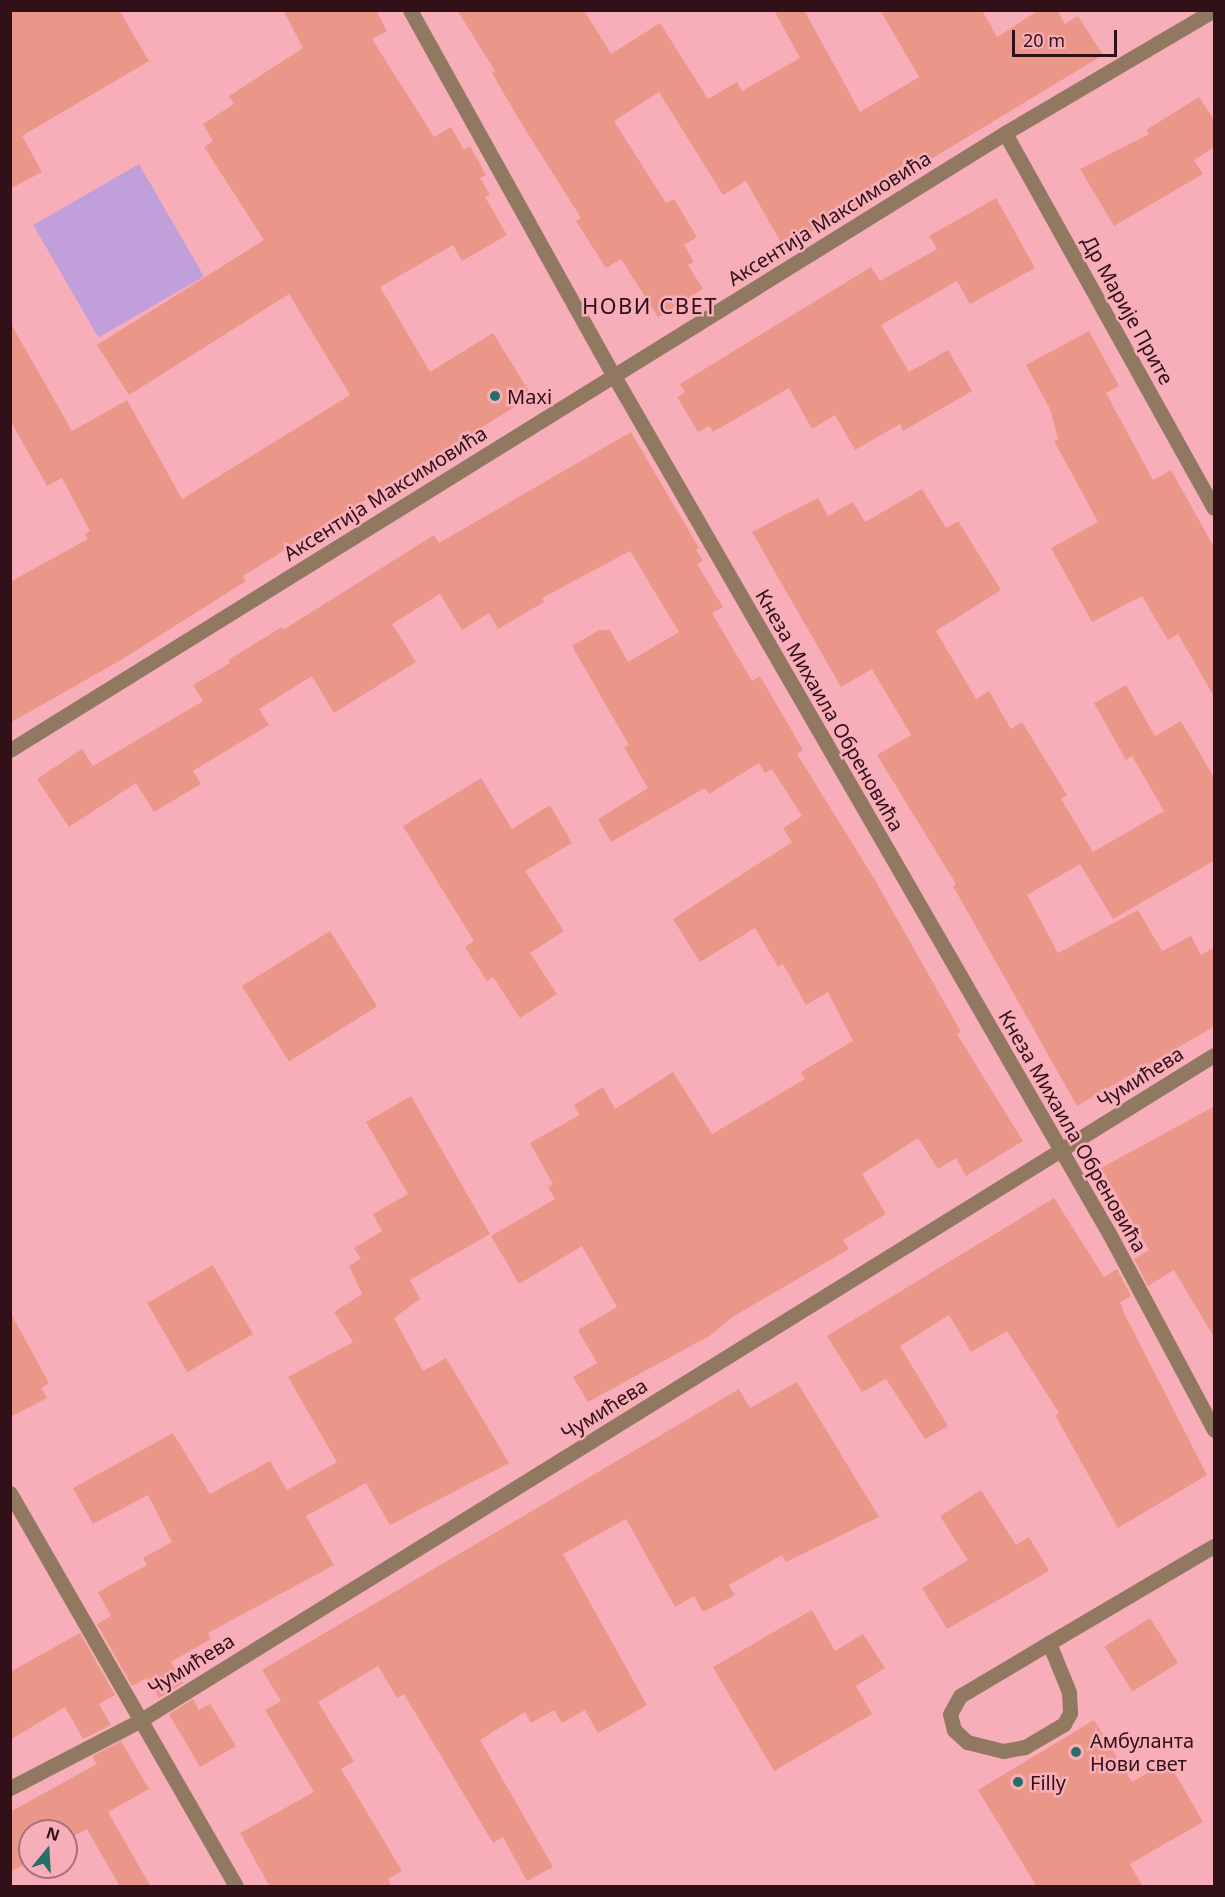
<!DOCTYPE html>
<meta charset="utf-8">
<style>
body{margin:0}
#map{position:relative;width:1225px;height:1897px;overflow:hidden;background:#f8aeb9;font-family:"Noto Sans",sans-serif}
div>[style]{position:absolute}
.green>*{inset:0;background:#c09fdb;transform-origin:0 0}
.building>*{inset:0;background:#ea978a;transform-origin:0 0}
.street>*{height:15px;margin:-7.5px;padding:0 7.5px;transform-origin:7.5px;border-radius:7.5px;background:#907960}
.dots>*{width:16px;height:16px;translate:-50% -50%;box-sizing:border-box;border:3px solid #f8aeb9;border-radius:50%}
span{translate:-50% -50%;white-space:nowrap;text-align:center;line-height:1.15;-webkit-text-stroke:5px #f8aeb9;paint-order:stroke}
.street-label{font-size:20px;color:#311017}
.poi-label{font-size:20px;color:#311017}
.left{translate:0 -50%;text-align:left}
.quarter-label{font-size:22px;color:#311017;letter-spacing:1.5px}
.frame{position:absolute;inset:0;border:12px solid #311017;pointer-events:none}
.north{position:absolute;left:18px;top:1819px;width:60px;height:60px;box-sizing:border-box;background:#f8aeb9;border:2px solid #a86f78;border-radius:50%;rotate:18deg;font-size:16px;font-weight:700;line-height:24px;text-align:center;color:#311017}
.north::after{content:'';display:block;margin:auto;width:21px;height:27px;background:#256f6b;clip-path:polygon(50% 0,100% 100%,50% 72%,0 100%)}
.scale{position:absolute;left:1012px;top:30px;width:105px;height:27px;box-sizing:border-box;border:3px solid #311017;border-top:0;padding-left:8px;font-size:18px;line-height:21px;white-space:nowrap;color:#311017;-webkit-text-stroke:4px #f8aeb9;paint-order:stroke}
</style>
<div id="map">
<div class="green">
<div style="left:139px;top:164px;width:130px;height:122px;rotate:60deg"></div>
</div>
<div class="building">
<div style="clip-path:polygon(10px 10px,119px 10px,149px 61px,22px 136px,42px 172px,10px 189px)"></div>
<div style="clip-path:polygon(283px 10px,376px 10px,387px 31px,372px 39px,434px 137px,451px 127px,464px 150px,470px 146px,486px 175px,480px 178px,490px 195px,485px 197px,507px 235px,462px 261px,453px 245px,380px 287px,430px 372px,493px 333px,532px 396px,243px 576px,246px 581px,121px 660px,10px 723px,10px 582px,88px 539px,85px 534px,90px 531px,62px 478px,47px 486px,10px 420px,10px 322px,72px 431px,127px 400px,182px 499px,350px 395px,289px 294px,129px 395px,97px 345px,264px 240px,204px 147px,213px 141px,203px 124px,234px 104px,229px 96px,303px 48px)"></div>
<div style="clip-path:polygon(457px 10px,584px 10px,611px 54px,660px 23px,708px 99px,737px 82px,742px 91px,800px 58px,774px 10px,804px 10px,860px 112px,919px 77px,880px 10px,982px 10px,997px 37px,1039px 10px,1057px 10px,1065px 24px,1078px 16px,1103px 55px,784px 248px,746px 181px,723px 195px,659px 92px,614px 121px,666px 203px,674px 199px,697px 237px,684px 245px,694px 262px,688px 265px,703px 289px,658px 317px,621px 259px,606px 268px,576px 221px,581px 218px,518px 118px,492px 73px,495px 71px)"></div>
<div style="clip-path:polygon(1199px 97px,1215px 121px,1215px 147px,1194px 160px,1203px 174px,1114px 226px,1080px 169px,1149px 134px,1146px 130px)"></div>
<div style="clip-path:polygon(996px 198px,1035px 268px,970px 304px,957px 281px,881px 325px,909px 372px,948px 350px,972px 391px,903px 431px,900px 424px,855px 450px,835px 415px,812px 429px,789px 388px,713px 432px,709px 426px,698px 432px,677px 397px,685px 392px,680px 384px,871px 267px,880px 281px,937px 249px,929px 236px)"></div>
<div style="clip-path:polygon(1089px 331px,1119px 386px,1106px 393px,1153px 480px,1171px 470px,1215px 549px,1215px 698px,1178px 634px,1168px 640px,1142px 596px,1092px 622px,1051px 548px,1098px 522px,1054px 441px,1058px 439px,1050px 409px,1026px 365px)"></div>
<div style="clip-path:polygon(631px 432px,699px 548px,696px 550px,703px 561px,697px 564px,723px 607px,712px 613px,752px 681px,760px 676px,803px 750px,797px 754px,875px 880px,961px 1032px,957px 1034px,1023px 1141px,966px 1176px,956px 1158px,938px 1169px,918px 1138px,862px 1174px,886px 1214px,843px 1240px,849px 1249px,734px 1316px,711px 1335px,588px 1402px,573px 1377px,597px 1363px,578px 1330px,617px 1307px,582px 1246px,519px 1284px,491px 1236px,555px 1199px,548px 1187px,553px 1184px,530px 1143px,579px 1115px,574px 1105px,603px 1087px,615px 1109px,673px 1072px,712px 1134px,805px 1079px,801px 1072px,853px 1041px,828px 992px,806px 1005px,783px 964px,778px 967px,755px 928px,700px 962px,673px 919px,792px 842px,783px 828px,802px 816px,772px 769px,765px 773px,759px 763px,709px 794px,705px 788px,611px 842px,598px 819px,648px 788px,624px 747px,629px 745px,572px 646px,599px 630px,610px 630px,628px 662px,679px 632px,630px 551px,542px 598px,544px 602px,498px 629px,489px 613px,462px 630px,440px 594px,392px 624px,416px 662px,334px 713px,312px 676px,259px 709px,269px 725px,193px 771px,201px 784px,154px 812px,136px 783px,69px 827px,37px 779px,82px 749px,93px 766px,203px 701px,193px 685px,230px 663px,228px 660px,282px 627px,283px 630px,434px 535px,439px 543px)"></div>
<div style="clip-path:polygon(922px 489px,946px 528px,958px 521px,1001px 590px,936px 631px,976px 699px,989px 691px,1011px 729px,1022px 722px,1067px 795px,1061px 799px,1093px 852px,1164px 811px,1132px 756px,1126px 760px,1094px 703px,1126px 685px,1155px 736px,1181px 721px,1215px 779px,1215px 860px,1113px 919px,1080px 864px,1027px 895px,1058px 953px,1138px 910px,1162px 951px,1191px 936px,1201px 955px,1215px 947px,1215px 1026px,1077px 1106px,953px 886px,956px 884px,877px 755px,911px 735px,872px 669px,841px 687px,752px 532px,818px 498px,828px 516px,853px 502px,865px 522px)"></div>
<div style="clip-path:polygon(481px 778px,512px 829px,550px 805px,572px 843px,525px 871px,564px 931px,530px 953px,557px 994px,520px 1018px,493px 977px,487px 981px,465px 947px,474px 941px,403px 826px)"></div>
<div style="left:330px;top:931px;width:89px;height:104px;rotate:58deg"></div>
<div style="clip-path:polygon(411px 1096px,490px 1234px,410px 1280px,420px 1299px,394px 1318px,423px 1371px,446px 1358px,509px 1463px,390px 1525px,366px 1483px,306px 1516px,334px 1565px,208px 1633px,211px 1639px,171px 1662px,183px 1683px,159px 1698px,147px 1678px,132px 1686px,97px 1624px,111px 1616px,98px 1592px,147px 1565px,143px 1558px,172px 1542px,148px 1495px,93px 1524px,73px 1488px,173px 1433px,210px 1494px,270px 1461px,287px 1490px,337px 1462px,288px 1377px,353px 1342px,334px 1312px,362px 1294px,349px 1266px,361px 1259px,354px 1248px,382px 1231px,373px 1214px,408px 1194px,366px 1122px)"></div>
<div style="clip-path:polygon(1215px 1106px,1215px 1339px,1174px 1270px,1148px 1286px,1134px 1259px,1149px 1250px,1101px 1168px)"></div>
<div style="clip-path:polygon(1054px 1198px,1104px 1277px,1117px 1269px,1131px 1296px,1120px 1302px,1125px 1315px,1207px 1475px,1118px 1528px,1055px 1415px,1059px 1413px,1007px 1331px,971px 1352px,949px 1315px,900px 1346px,948px 1426px,925px 1439px,886px 1379px,862px 1392px,827px 1336px)"></div>
<div style="left:213px;top:1265px;width:80px;height:76px;rotate:60deg"></div>
<div style="clip-path:polygon(10px 1312px,49px 1383px,41px 1388px,47px 1398px,10px 1417px)"></div>
<div style="clip-path:polygon(797px 1382px,879px 1517px,786px 1562px,782px 1555px,729px 1585px,735px 1595px,703px 1612px,694px 1596px,675px 1607px,626px 1519px,563px 1554px,647px 1705px,598px 1733px,585px 1710px,562px 1723px,554px 1710px,531px 1723px,525px 1712px,480px 1740px,553px 1867px,527px 1881px,503px 1837px,493px 1843px,404px 1694px,397px 1698px,378px 1666px,318px 1702px,354px 1761px,341px 1769px,402px 1871px,388px 1879px,391px 1887px,270px 1887px,240px 1833px,314px 1792px,265px 1710px,281px 1701px,262px 1670px,739px 1389px,750px 1408px)"></div>
<div style="clip-path:polygon(981px 1490px,1016px 1545px,1029px 1537px,1049px 1571px,947px 1629px,922px 1588px,968px 1560px,940px 1516px)"></div>
<div style="clip-path:polygon(812px 1610px,835px 1651px,863px 1634px,885px 1668px,856px 1686px,872px 1714px,774px 1771px,713px 1667px)"></div>
<div style="left:1150px;top:1618px;width:53px;height:54px;rotate:58deg"></div>
<div style="clip-path:polygon(80px 1633px,115px 1695px,99px 1704px,111px 1725px,83px 1739px,65px 1707px,10px 1740px,10px 1672px)"></div>
<div style="clip-path:polygon(193px 1699px,199px 1710px,210px 1704px,236px 1746px,200px 1767px,169px 1714px)"></div>
<div style="clip-path:polygon(1094px 1720px,1132px 1782px,1168px 1761px,1203px 1822px,1130px 1864px,1143px 1887px,1037px 1887px,978px 1790px)"></div>
<div style="clip-path:polygon(121px 1741px,149px 1789px,108px 1812px,151px 1887px,120px 1887px,87px 1829px,66px 1840px,66px 1831px,30px 1831px,30px 1861px,10px 1872px,10px 1812px,97px 1764px,92px 1756px)"></div>
</div>
<div class="street">
<div style="left:410px;top:10px;width:419px;rotate:60.9deg"></div>
<div style="left:614px;top:376px;width:992px;rotate:60deg"></div>
<div style="left:1110px;top:1235px;width:221px;rotate:61.9deg"></div>
<div style="left:1005px;top:133px;width:429px;rotate:60.9deg"></div>
<div style="left:10px;top:750px;width:1171px;rotate:-31.8deg"></div>
<div style="left:1005px;top:133px;width:243px;rotate:-30.5deg"></div>
<div style="left:10px;top:1493px;width:453px;rotate:60.1deg"></div>
<div style="left:1049px;top:1643px;width:53px;rotate:67.8deg"></div>
<div style="left:1069px;top:1692px;width:21px;rotate:87deg"></div>
<div style="left:1070px;top:1713px;width:13px;rotate:119deg"></div>
<div style="left:1064px;top:1724px;width:45px;rotate:149.5deg"></div>
<div style="left:1025px;top:1747px;width:22px;rotate:170deg"></div>
<div style="left:1003px;top:1751px;width:37px;rotate:-166deg"></div>
<div style="left:967px;top:1742px;width:18px;rotate:-137deg"></div>
<div style="left:954px;top:1730px;width:16px;rotate:-104deg"></div>
<div style="left:950px;top:1714px;width:21px;rotate:-61deg"></div>
<div style="left:960px;top:1696px;width:104px;rotate:-30.8deg"></div>
<div style="left:1049px;top:1643px;width:191px;rotate:-30.5deg"></div>
<div style="left:10px;top:1788px;width:148px;rotate:-27.4deg"></div>
<div style="left:141px;top:1720px;width:1262px;rotate:-31.79deg"></div>
</div>
<div class="dots">
<div style="left:495px;top:396px;background:#256f6b"></div>
<div style="left:1076px;top:1752px;background:#256f6b"></div>
<div style="left:1018px;top:1782px;background:#256f6b"></div>
</div>
<div class="street-label">
<span style="left:829px;top:218px;rotate:-32deg">Аксентија Максимовића</span>
<span style="left:1128px;top:310px;rotate:61deg">Др Марије Прите</span>
<span style="left:385px;top:493px;rotate:-32deg">Аксентија Максимовића</span>
<span style="left:830px;top:710px;rotate:60deg">Кнеза Михаила Обреновића</span>
<span style="left:1140px;top:1077px;rotate:-32deg">Чумићева</span>
<span style="left:1073px;top:1131px;rotate:60deg">Кнеза Михаила Обреновића</span>
<span style="left:604px;top:1409px;rotate:-32deg">Чумићева</span>
<span style="left:191px;top:1664px;rotate:-32deg">Чумићева</span>
</div>
<div class="poi-label">
<span class="left" style="left:507px;top:396px">Maxi</span>
<span class="left" style="left:1090px;top:1752px">Амбуланта<br>Нови свет</span>
<span class="left" style="left:1030px;top:1782px">Filly</span>
</div>
<div class="quarter-label">
<span style="left:650px;top:306px">НОВИ СВЕТ</span>
</div>
<div class="frame"></div>
<div class="north">N</div>
<div class="scale">20 m</div>
</div>
